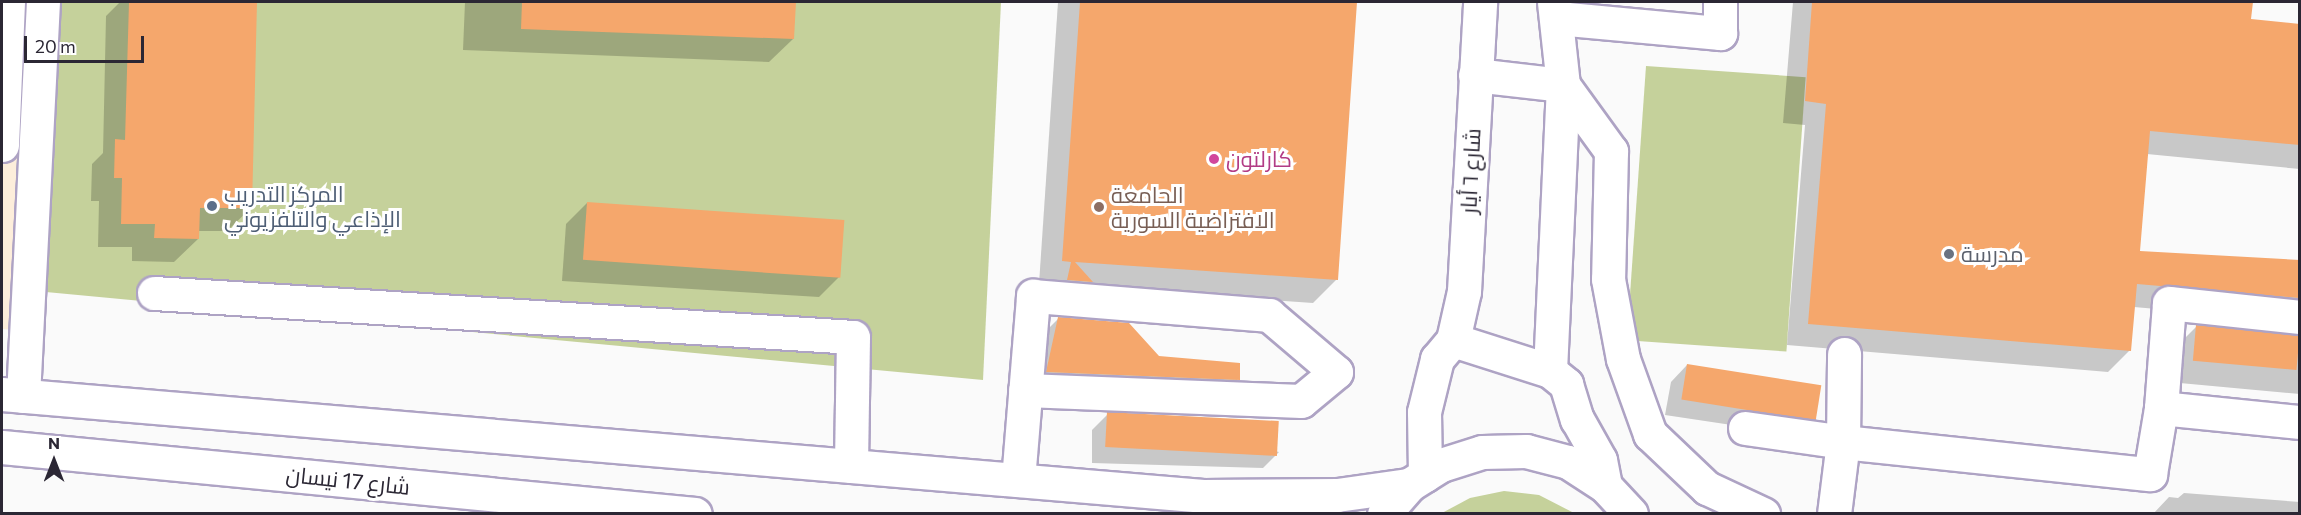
<!DOCTYPE html>
<meta charset="utf-8">
<style>
body{margin:0}
#map{position:relative;width:2301px;height:515px;overflow:hidden;background:#fafafa;font-family:Commissioner,Cairo,sans-serif}
div>[style]{position:absolute}
.education>*{inset:0;background:#fdeedb}
.green>*{inset:0;background:#c5d19b;transform-origin:0 0}
.shadow>*{inset:0;background:#0003}
.building>*{inset:0;background:#f5a76c;transform-origin:0 0}
.roads{filter:drop-shadow(2px 0 #aea3c4) drop-shadow(-2px 0 #aea3c4) drop-shadow(0 2px #aea3c4) drop-shadow(0 -2px #aea3c4)}
.minor>*{height:33px;margin:-16.5px;padding:0 16.5px;transform-origin:16.5px;border-radius:16.5px;background:#fff}
.major>*{height:33px;margin:-16.5px;padding:0 16.5px;transform-origin:16.5px;border-radius:16.5px;background:#fff}
.dots>*{width:16px;height:16px;translate:-50% -50%;box-sizing:border-box;border:3px solid #fff;border-radius:50%}
span{translate:-50% -50%;white-space:nowrap;text-align:center;line-height:1.15;-webkit-text-stroke:6px #fff;paint-order:stroke}
.hotel-label{font-size:22px;color:#b23c85}
.left{translate:0 -50%;text-align:left}
.street-label{font-size:22px;color:#2b2734}
.service-label{font-size:22px;color:#4e5e75}
.education-label{font-size:22px;color:#785e54}
.worship-label{font-size:22px;color:#5b616d}
.frame{position:absolute;inset:0;border:3px solid #2b2734;pointer-events:none}
.north{position:absolute;left:24px;top:431px;width:60px;height:60px;-webkit-text-stroke:4px #fff;paint-order:stroke;rotate:0deg;font-size:16px;font-weight:700;line-height:24px;text-align:center;color:#2b2734}
.north::after{content:'';display:block;margin:auto;width:21px;height:27px;background:#2b2734;clip-path:polygon(50% 0,100% 100%,50% 72%,0 100%)}
.scale{position:absolute;left:24px;top:36px;width:120px;height:27px;box-sizing:border-box;border:3px solid #2b2734;border-top:0;padding-left:8px;font-size:18px;line-height:21px;white-space:nowrap;color:#2b2734;-webkit-text-stroke:4px #fff;paint-order:stroke}
</style>
<div id="map">
<div class="education">
<div style="clip-path:polygon(2px 2px,33px 2px,17px 330px,2px 329px)"></div>
</div>
<div class="green">
<div style="clip-path:polygon(60px 2px,1001px 2px,983px 380px,46px 292px)"></div>
<div style="left:1646px;top:66px;width:160px;height:275px;rotate:4deg"></div>
<div style="clip-path:polygon(1504px 491px,1539px 495px,1574px 513px,1442px 513px,1470px 498px)"></div>
</div>
<div class="shadow">
<div style="clip-path:polygon(120px 2px,255px 2px,251px 208px,227px 231px,198px 231px,198px 239px,174px 262px,132px 261px,132px 247px,98px 247px,99px 201px,91px 201px,92px 164px,103px 153px,106px 16px)"></div>
<div style="clip-path:polygon(465px 2px,794px 2px,793px 39px,769px 62px,463px 50px)"></div>
<div style="clip-path:polygon(1058px 2px,1356px 2px,1337px 279px,1313px 303px,1039px 284px)"></div>
<div style="clip-path:polygon(1793px 2px,2251px 2px,2250px 21px,2300px 25px,2300px 169px,2147px 154px,2138px 252px,2300px 262px,2300px 394px,2169px 382px,2175px 348px,2197px 326px,2296px 335px,2280px 320px,2134px 307px,2130px 350px,2108px 372px,1787px 345px,1805px 125px,1783px 123px)"></div>
<div style="clip-path:polygon(587px 203px,840px 276px,819px 297px,562px 281px,566px 224px)"></div>
<div style="clip-path:polygon(1059px 318px,1159px 358px,1238px 379px,1222px 395px,1030px 388px,1042px 335px)"></div>
<div style="clip-path:polygon(1687px 365px,1814px 418px,1798px 435px,1665px 415px,1671px 382px)"></div>
<div style="clip-path:polygon(1108px 414px,1279px 452px,1263px 468px,1092px 463px,1092px 430px)"></div>
<div style="clip-path:polygon(2184px 493px,2300px 502px,2300px 514px,2153px 514px,2169px 497px,2178px 498px)"></div>
</div>
<div class="building">
<div style="clip-path:polygon(129px 2px,257px 2px,252px 208px,200px 208px,199px 239px,154px 238px,155px 224px,121px 224px,122px 178px,114px 178px,115px 139px,125px 140px)"></div>
<div style="clip-path:polygon(522px 2px,796px 2px,794px 39px,521px 29px)"></div>
<div style="clip-path:polygon(1080px 2px,1357px 2px,1338px 280px,1075px 262px,1093px 282px,1067px 280px,1071px 262px,1062px 261px)"></div>
<div style="clip-path:polygon(1812px 2px,2253px 2px,2251px 19px,2300px 24px,2300px 145px,2150px 131px,2140px 251px,2300px 260px,2300px 298px,2137px 284px,2131px 351px,1808px 324px,1826px 104px,1805px 101px)"></div>
<div style="left:587px;top:202px;width:258px;height:58px;rotate:4deg"></div>
<div style="clip-path:polygon(1058px 317px,1129px 323px,1159px 356px,1240px 363px,1240px 380px,1046px 372px)"></div>
<div style="left:2196px;top:325px;width:104px;height:36px;rotate:5deg"></div>
<div style="left:1687px;top:364px;width:136px;height:36px;rotate:9deg"></div>
<div style="left:1107px;top:412px;width:172px;height:35px;rotate:3deg"></div>
</div>
<div class="roads">
<div class="minor">
<div style="left:1557px;top:18px;width:164px;rotate:5.3deg"></div>
<div style="left:1720px;top:33px;width:31px;rotate:-90deg"></div>
<div style="left:1475px;top:75px;width:89px;rotate:6.5deg"></div>
<div style="left:1563px;top:85px;width:82px;rotate:54deg"></div>
<div style="left:1611px;top:151px;width:128px;rotate:91.3deg"></div>
<div style="left:1608px;top:279px;width:81px;rotate:79.4deg"></div>
<div style="left:1623px;top:359px;width:80px;rotate:70.2deg"></div>
<div style="left:1650px;top:434px;width:79px;rotate:43.5deg"></div>
<div style="left:1707px;top:488px;width:62px;rotate:24.9deg"></div>
<div style="left:2px;top:145px;width:143px;rotate:-87.6deg"></div>
<div style="left:154px;top:293px;width:700px;rotate:3.6deg"></div>
<div style="left:853px;top:337px;width:129px;rotate:90.9deg"></div>
<div style="left:1550px;top:371px;width:286px;rotate:-87.4deg"></div>
<div style="left:1563px;top:85px;width:83px;rotate:-96.2deg"></div>
<div style="left:23px;top:396px;width:395px;rotate:-87.1deg"></div>
<div style="left:2161px;top:408px;width:105px;rotate:-85.6deg"></div>
<div style="left:2169px;top:303px;width:132px;rotate:6.1deg"></div>
<div style="left:1745px;top:428px;width:99px;rotate:8.1deg"></div>
<div style="left:1843px;top:442px;width:88px;rotate:-89.3deg"></div>
<div style="left:1018px;top:480px;width:185px;rotate:-85.3deg"></div>
<div style="left:1033px;top:296px;width:237px;rotate:4.6deg"></div>
<div style="left:1269px;top:315px;width:88px;rotate:40.4deg"></div>
<div style="left:1336px;top:372px;width:45px;rotate:140.4deg"></div>
<div style="left:1301px;top:401px;width:276px;rotate:-177.7deg"></div>
<div style="left:1834px;top:514px;width:73px;rotate:-82.9deg"></div>
<div style="left:1843px;top:442px;width:309px;rotate:6deg"></div>
<div style="left:2150px;top:474px;width:67px;rotate:-80.5deg"></div>
<div style="left:2161px;top:408px;width:140px;rotate:5.8deg"></div>
</div>
<div class="major">
<div style="left:1453px;top:340px;width:102px;rotate:17.7deg"></div>
<div style="left:1550px;top:371px;width:21px;rotate:39deg"></div>
<div style="left:1566px;top:384px;width:37px;rotate:73deg"></div>
<div style="left:1577px;top:419px;width:47px;rotate:60.7deg"></div>
<div style="left:1600px;top:460px;width:26px;rotate:79deg"></div>
<div style="left:2px;top:394px;width:1205px;rotate:4.85deg"></div>
<div style="left:1203px;top:496px;width:134px;rotate:-0.4deg"></div>
<div style="left:1337px;top:495px;width:73px;rotate:-7.9deg"></div>
<div style="left:2px;top:447px;width:696px;rotate:5.52deg"></div>
<div style="left:1425px;top:475px;width:63px;rotate:-90.9deg"></div>
<div style="left:1424px;top:412px;width:55px;rotate:-76.2deg"></div>
<div style="left:1437px;top:359px;width:25px;rotate:-50deg"></div>
<div style="left:1453px;top:340px;width:50px;rotate:-77.3deg"></div>
<div style="left:1464px;top:291px;width:289px;rotate:-86.8deg"></div>
<div style="left:1384px;top:514px;width:38px;rotate:-49deg"></div>
<div style="left:1409px;top:485px;width:38px;rotate:-32deg"></div>
<div style="left:1441px;top:465px;width:43px;rotate:-17.6deg"></div>
<div style="left:1482px;top:452px;width:44px;rotate:-1.3deg"></div>
<div style="left:1526px;top:451px;width:43px;rotate:14.7deg"></div>
<div style="left:1568px;top:462px;width:44px;rotate:33deg"></div>
<div style="left:1605px;top:486px;width:38px;rotate:47deg"></div>
</div>
</div>
<div class="dots">
<div style="left:1214px;top:159px;background:#d1479c"></div>
<div style="left:212px;top:206px;background:#5c6f8a"></div>
<div style="left:1099px;top:207px;background:#8d6e63"></div>
<div style="left:1949px;top:254px;background:#6b7280"></div>
</div>
<div class="hotel-label">
<span class="left" style="left:1226px;top:159px">كارلتون</span>
</div>
<div class="street-label">
<span style="left:1470px;top:171px;rotate:-87deg">شارع ٦ أيار</span>
<span style="left:348px;top:480px;rotate:6deg">شارع 17 نيسان</span>
</div>
<div class="service-label">
<span class="left" style="left:224px;top:206px">المركز التدريب<br>الإذاعي والتلفزيوني</span>
</div>
<div class="education-label">
<span class="left" style="left:1111px;top:207px">الحامعة<br>الافتراضية السورية</span>
</div>
<div class="worship-label">
<span class="left" style="left:1961px;top:254px">مدرسة</span>
</div>
<div class="frame"></div>
<div class="north">N</div>
<div class="scale">20 m</div>
</div>
